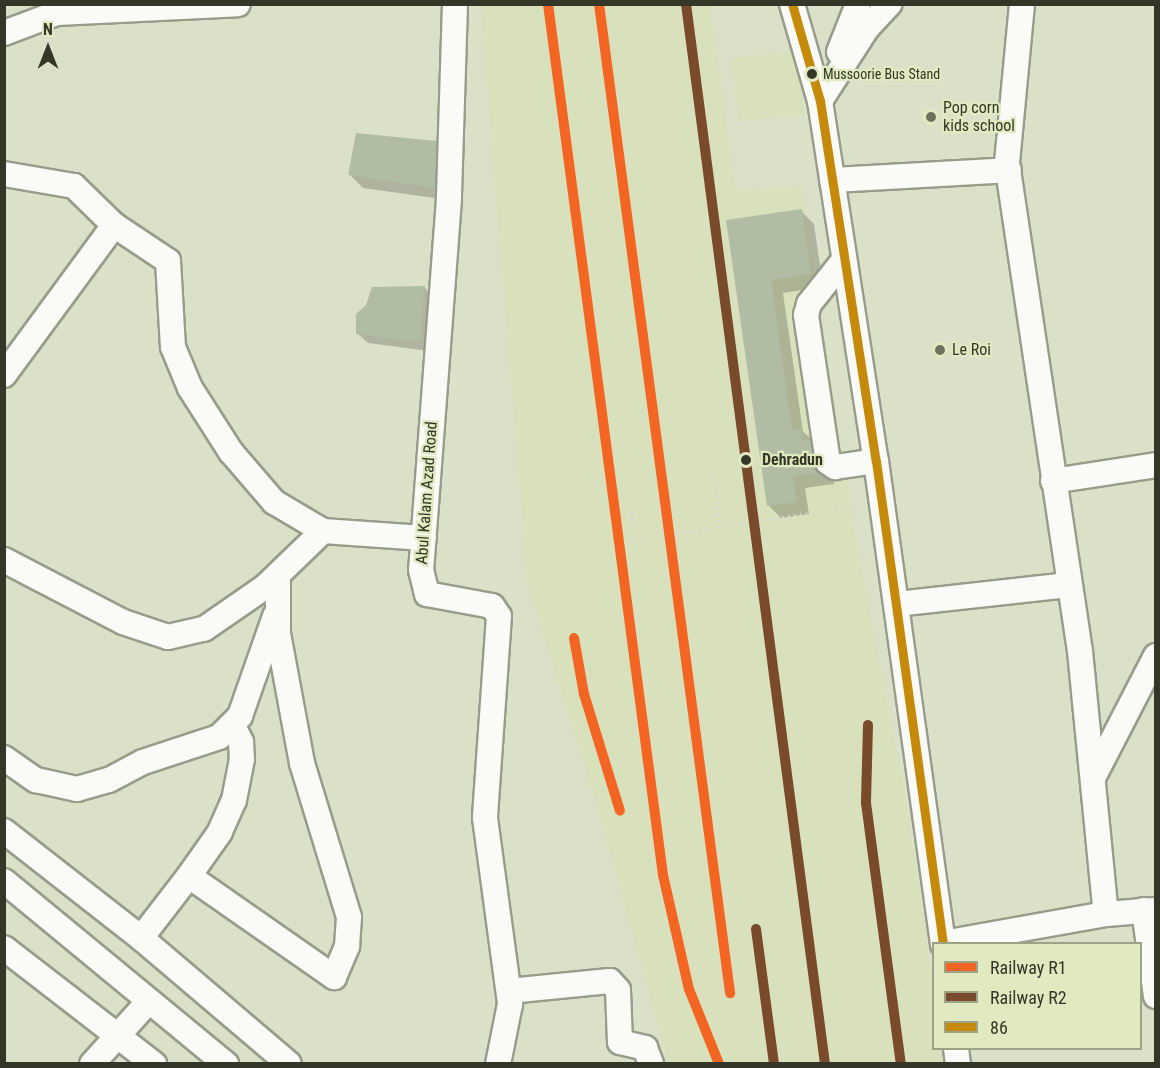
<!DOCTYPE html>
<style>
body{margin:0}
#map{position:relative;width:1160px;height:1068px;overflow:hidden;background:#dbe0c9;font-family:"Roboto Condensed",sans-serif}
div>[style]{position:absolute}
.built>*{inset:0;background:#d9e1bc;transform-origin:0 0}
.shadow>*{inset:0;background:#0003}
.building>*{inset:0;background:#b1bca4}
.path>*{height:3px;margin-top:-1.5px;transform-origin:0;background:repeating-linear-gradient(90deg,#d7d8d1 0 1.5px,transparent 0 6px)}
.roads{filter:drop-shadow(2px 0 #989c8a) drop-shadow(-2px 0 #989c8a) drop-shadow(0 2px #989c8a) drop-shadow(0 -2px #989c8a)}
.minor>*{height:24px;margin:-12px;padding:0 12px;transform-origin:12px;border-radius:12px;background:#fafaf7}
.bus-1>*{height:9px;margin:-4.5px;padding:0 4.5px;transform-origin:4.5px;border-radius:4.5px;background:#c68a0a}
.rail-1>*{height:10px;margin:-5px;padding:0 5px;transform-origin:5px;border-radius:5px;background:#f26522}
.rail-2>*{height:10px;margin:-5px;padding:0 5px;transform-origin:5px;border-radius:5px;background:#7a4b2a}
.dots>*{width:16px;height:16px;translate:-50% -50%;box-sizing:border-box;border:3px solid #e1e9c0;border-radius:50%}
span{translate:-50% -50%;white-space:nowrap;text-align:center;line-height:1.15;-webkit-text-stroke:4.5px #e1e9c0;paint-order:stroke}
.bus-label{font-size:14px;color:#343727}
.left{translate:0 -50%;text-align:left}
.poi-label{font-size:16px;color:#343727}
.stop-label{font-size:16px;color:#343727;font-weight:700}
.street-label{font-size:16px;color:#343727}
.frame{position:absolute;inset:0;border:6px solid #343727;pointer-events:none}
.legend{position:absolute;left:932px;top:942px;width:210px;height:108px;box-sizing:border-box;background:#e1e9c0;border:2px solid #9ca283;margin:0;padding:8px 10px;list-style:none;font-size:18px;color:#343727}
.legend li{display:flex;align-items:center;gap:12px;height:30px}
.legend b{width:30px;border:2px solid #9ca283}
.north{position:absolute;left:18px;top:18px;width:60px;height:60px;-webkit-text-stroke:4px #e1e9c0;paint-order:stroke;rotate:0deg;font-size:16px;font-weight:700;line-height:24px;text-align:center;color:#343727}
.north::after{content:'';display:block;margin:auto;width:21px;height:27px;background:#343727;clip-path:polygon(50% 0,100% 100%,50% 72%,0 100%)}
</style>
<div id="map">
<div class="built">
<div style="clip-path:polygon(480px 5px,711px 5px,736px 191px,801px 186px,854px 527px,906px 799px,933px 984px,934px 1048px,943px 1049px,945px 1063px,668px 1063px,599px 814px,527px 583px)"></div>
<div style="left:797px;top:51px;width:64px;height:66px;rotate:84deg"></div>
</div>
<div class="shadow">
<div style="clip-path:polygon(436px 143px,449px 156px,449px 200px,363px 188px,350px 175px)"></div>
<div style="clip-path:polygon(801px 211px,814px 224px,823px 287px,783px 293px,803px 432px,830px 453px,834px 484px,805px 488px,809px 514px,781px 518px,768px 505px,728px 221px)"></div>
<div style="clip-path:polygon(424px 287px,434px 297px,429px 351px,368px 343px,358px 334px)"></div>
</div>
<div class="building">
<div style="clip-path:polygon(356px 133px,436px 141px,436px 188px,348px 175px)"></div>
<div style="clip-path:polygon(802px 209px,811px 274px,771px 280px,792px 430px,801px 428px,802px 441px,818px 439px,822px 472px,793px 476px,797px 502px,767px 506px,726px 220px)"></div>
<div style="clip-path:polygon(425px 286px,420px 342px,356px 334px,356px 314px,366px 305px,372px 287px)"></div>
</div>
<div class="path">
<div style="left:714px;top:472px;width:55px;rotate:84.8deg"></div>
<div style="left:630px;top:494px;width:46px;rotate:85deg"></div>
<div style="left:634px;top:540px;width:232px;rotate:-8.9deg"></div>
</div>
<div class="roads">
<div class="minor">
<div style="left:455px;top:4px;width:195px;rotate:91.8deg"></div>
<div style="left:449px;top:199px;width:372px;rotate:94.3deg"></div>
<div style="left:421px;top:570px;width:25px;rotate:76deg"></div>
<div style="left:427px;top:594px;width:66px;rotate:10.5deg"></div>
<div style="left:492px;top:606px;width:12px;rotate:55deg"></div>
<div style="left:499px;top:616px;width:202px;rotate:94deg"></div>
<div style="left:485px;top:818px;width:188px;rotate:82.3deg"></div>
<div style="left:510px;top:1004px;width:61px;rotate:101.3deg"></div>
<div style="left:792px;top:4px;width:101px;rotate:73.9deg"></div>
<div style="left:820px;top:101px;width:364px;rotate:81.2deg"></div>
<div style="left:876px;top:461px;width:488px;rotate:82.1deg"></div>
<div style="left:1022px;top:4px;width:160px;rotate:95.4deg"></div>
<div style="left:1007px;top:163px;width:493px;rotate:81.5deg"></div>
<div style="left:1080px;top:651px;width:264px;rotate:84.4deg"></div>
<div style="left:4px;top:33px;width:57px;rotate:-20.7deg"></div>
<div style="left:57px;top:13px;width:181px;rotate:-2.8deg"></div>
<div style="left:839px;top:52px;width:52px;rotate:-68.4deg"></div>
<div style="left:820px;top:101px;width:87px;rotate:-57.2deg"></div>
<div style="left:867px;top:28px;width:33px;rotate:-47deg"></div>
<div style="left:4px;top:174px;width:71px;rotate:9.7deg"></div>
<div style="left:74px;top:186px;width:56px;rotate:44.3deg"></div>
<div style="left:114px;top:225px;width:65px;rotate:33.7deg"></div>
<div style="left:168px;top:261px;width:86px;rotate:86.7deg"></div>
<div style="left:173px;top:347px;width:44px;rotate:67.5deg"></div>
<div style="left:190px;top:388px;width:76px;rotate:57.4deg"></div>
<div style="left:231px;top:452px;width:66px;rotate:49.3deg"></div>
<div style="left:274px;top:502px;width:57px;rotate:30.6deg"></div>
<div style="left:323px;top:531px;width:101px;rotate:4deg"></div>
<div style="left:832px;top:180px;width:177px;rotate:-3.2deg"></div>
<div style="left:844px;top:260px;width:56px;rotate:128.5deg"></div>
<div style="left:809px;top:304px;width:11px;rotate:105deg"></div>
<div style="left:806px;top:315px;width:149px;rotate:81.5deg"></div>
<div style="left:828px;top:462px;width:9px;rotate:36deg"></div>
<div style="left:835px;top:467px;width:41px;rotate:-8.3deg"></div>
<div style="left:4px;top:375px;width:186px;rotate:-53.7deg"></div>
<div style="left:1053px;top:481px;width:104px;rotate:-8.8deg"></div>
<div style="left:4px;top:560px;width:134px;rotate:27.5deg"></div>
<div style="left:123px;top:622px;width:47px;rotate:18.4deg"></div>
<div style="left:168px;top:637px;width:37px;rotate:-13deg"></div>
<div style="left:204px;top:629px;width:75px;rotate:-34.7deg"></div>
<div style="left:266px;top:586px;width:79px;rotate:-44deg"></div>
<div style="left:896px;top:604px;width:173px;rotate:-6.3deg"></div>
<div style="left:233px;top:726px;width:18px;rotate:63deg"></div>
<div style="left:241px;top:742px;width:17px;rotate:87deg"></div>
<div style="left:242px;top:759px;width:42px;rotate:101deg"></div>
<div style="left:234px;top:800px;width:35px;rotate:114deg"></div>
<div style="left:220px;top:832px;width:54px;rotate:125.2deg"></div>
<div style="left:189px;top:876px;width:177px;rotate:34.9deg"></div>
<div style="left:334px;top:977px;width:34px;rotate:-67deg"></div>
<div style="left:347px;top:946px;width:29px;rotate:-86deg"></div>
<div style="left:349px;top:917px;width:161px;rotate:-107deg"></div>
<div style="left:302px;top:763px;width:132px;rotate:-100.5deg"></div>
<div style="left:278px;top:633px;width:58px;rotate:-90deg"></div>
<div style="left:4px;top:758px;width:39px;rotate:35deg"></div>
<div style="left:36px;top:780px;width:42px;rotate:12.4deg"></div>
<div style="left:77px;top:789px;width:33px;rotate:-16deg"></div>
<div style="left:109px;top:780px;width:38px;rotate:-28deg"></div>
<div style="left:143px;top:762px;width:80px;rotate:-18.2deg"></div>
<div style="left:219px;top:737px;width:30px;rotate:-45deg"></div>
<div style="left:240px;top:716px;width:106px;rotate:-70.7deg"></div>
<div style="left:1095px;top:774px;width:133px;rotate:-62.7deg"></div>
<div style="left:4px;top:831px;width:174px;rotate:38deg"></div>
<div style="left:141px;top:938px;width:194px;rotate:40.4deg"></div>
<div style="left:4px;top:881px;width:288px;rotate:39.5deg"></div>
<div style="left:1144px;top:910px;width:87px;rotate:82.1deg"></div>
<div style="left:141px;top:938px;width:78px;rotate:-52.3deg"></div>
<div style="left:943px;top:943px;width:166px;rotate:-10.1deg"></div>
<div style="left:1106px;top:914px;width:50px;rotate:-4.6deg"></div>
<div style="left:4px;top:948px;width:190px;rotate:37.7deg"></div>
<div style="left:509px;top:991px;width:101px;rotate:-5.7deg"></div>
<div style="left:610px;top:981px;width:12px;rotate:48deg"></div>
<div style="left:618px;top:990px;width:52px;rotate:87.8deg"></div>
<div style="left:620px;top:1042px;width:26px;rotate:13deg"></div>
<div style="left:645px;top:1048px;width:17px;rotate:69deg"></div>
<div style="left:956px;top:1048px;width:16px;rotate:83deg"></div>
<div style="left:92px;top:1064px;width:85px;rotate:-47.9deg"></div>
</div>
</div>
<div class="bus-1">
<div style="left:792px;top:4px;width:101px;rotate:73.9deg"></div>
<div style="left:820px;top:101px;width:364px;rotate:81.2deg"></div>
<div style="left:876px;top:461px;width:488px;rotate:82.1deg"></div>
</div>
<div class="rail-1">
<div style="left:548px;top:4px;width:879px;rotate:82.48deg"></div>
<div style="left:663px;top:875px;width:117px;rotate:77.2deg"></div>
<div style="left:689px;top:989px;width:81px;rotate:68.2deg"></div>
<div style="left:599px;top:4px;width:998px;rotate:82.45deg"></div>
<div style="left:574px;top:638px;width:57px;rotate:79.9deg"></div>
<div style="left:584px;top:694px;width:122px;rotate:72.9deg"></div>
</div>
<div class="rail-2">
<div style="left:686px;top:4px;width:1069px;rotate:82.53deg"></div>
<div style="left:868px;top:725px;width:78px;rotate:91.5deg"></div>
<div style="left:866px;top:803px;width:263px;rotate:82.4deg"></div>
<div style="left:756px;top:929px;width:136px;rotate:82.4deg"></div>
</div>
<div class="dots">
<div style="left:812px;top:74px;background:#343727"></div>
<div style="left:931px;top:117px;background:#6e7260"></div>
<div style="left:940px;top:350px;background:#6e7260"></div>
<div style="left:746px;top:460px;background:#343727"></div>
</div>
<div class="bus-label">
<span class="left" style="left:823px;top:74px">Mussoorie Bus Stand</span>
</div>
<div class="poi-label">
<span class="left" style="left:943px;top:117px">Pop corn<br>kids school</span>
<span class="left" style="left:952px;top:350px">Le Roi</span>
</div>
<div class="stop-label">
<span class="left" style="left:762px;top:460px">Dehradun</span>
</div>
<div class="street-label">
<span style="left:427px;top:493px;rotate:-86deg">Abul Kalam Azad Road</span>
</div>
<div class="frame"></div>
<ul class="legend">
<li><b style="height:8px;background:#f26522"></b>Railway R1</li>
<li><b style="height:8px;background:#7a4b2a"></b>Railway R2</li>
<li><b style="height:8px;background:#c68a0a"></b>86</li>
</ul>
<div class="north">N</div>
</div>
